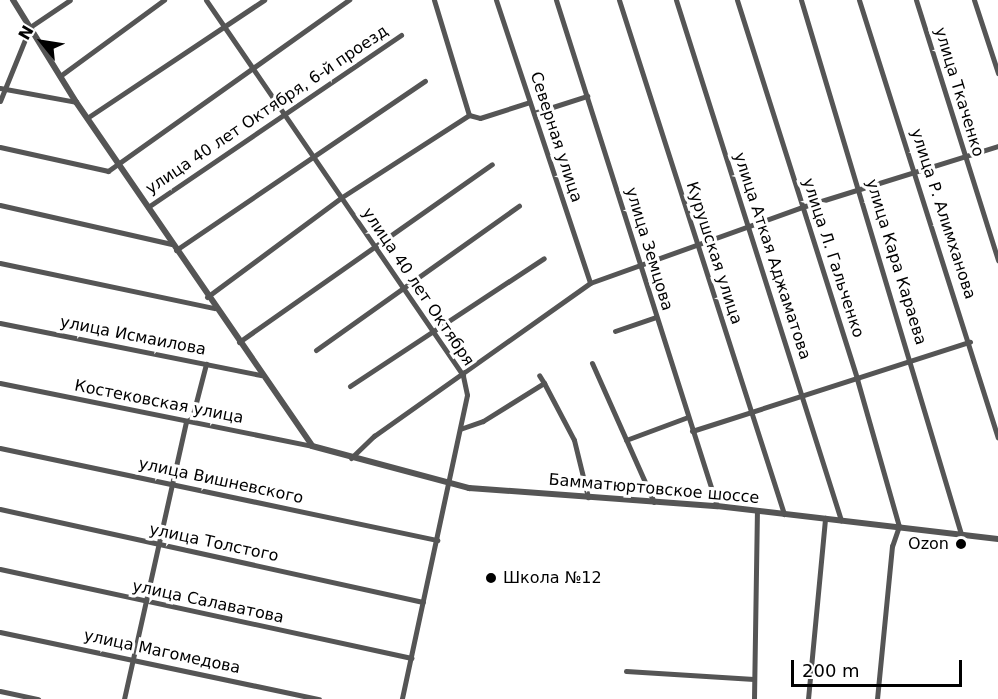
<!DOCTYPE html>
<meta charset="utf-8">
<style>
body{margin:0}
#map{position:relative;width:998px;height:699px;overflow:hidden;background:#fff;font-family:"DejaVu Sans",sans-serif}
div>[style]{position:absolute}
.minor>*{height:5px;margin:-2.5px;padding:0 2.5px;transform-origin:2.5px;border-radius:2.5px;background:#555}
.tertiary>*{height:6px;margin:-3px;padding:0 3px;transform-origin:3px;border-radius:3px;background:#555}
.dots>*{width:16px;height:16px;translate:-50% -50%;box-sizing:border-box;border:3px solid #fff;border-radius:50%}
span{translate:-50% -50%;white-space:nowrap;text-align:center;line-height:1.15;-webkit-text-stroke:6px #fff;paint-order:stroke}
.street-label{font-size:16px;color:#000}
.poi-label{font-size:16px;color:#000}
.right{translate:-100% -50%;text-align:right}
.left{translate:0 -50%;text-align:left}
.north{position:absolute;left:12px;top:12px;width:60px;height:60px;-webkit-text-stroke:4px #fff;paint-order:stroke;rotate:300deg;font-size:16px;font-weight:700;line-height:24px;text-align:center;color:#000}
.north::after{content:'';display:block;margin:auto;width:21px;height:27px;background:#000;clip-path:polygon(50% 0,100% 100%,50% 72%,0 100%)}
.scale{position:absolute;left:791px;top:660px;width:171px;height:27px;box-sizing:border-box;border:3px solid #000;border-top:0;padding-left:8px;font-size:18px;line-height:21px;white-space:nowrap;color:#000;-webkit-text-stroke:4px #fff;paint-order:stroke}
</style>
<div id="map">
<div class="minor">
<div style="left:206px;top:0;width:455px;rotate:55.6deg"></div>
<div style="left:463px;top:376px;width:19px;rotate:78deg"></div>
<div style="left:467px;top:395px;width:311px;rotate:102.1deg"></div>
<div style="left:434px;top:0;width:120px;rotate:73.1deg"></div>
<div style="left:469px;top:115px;width:11px;rotate:15deg"></div>
<div style="left:480px;top:118px;width:52px;rotate:-17.7deg"></div>
<div style="left:496px;top:0;width:298px;rotate:71.6deg"></div>
<div style="left:556px;top:0;width:531px;rotate:72.35deg"></div>
<div style="left:619px;top:0;width:540px;rotate:72.2deg"></div>
<div style="left:676px;top:0;width:546px;rotate:72.4deg"></div>
<div style="left:737px;top:0;width:398px;rotate:72.4deg"></div>
<div style="left:857px;top:379px;width:153px;rotate:74.1deg"></div>
<div style="left:899px;top:526px;width:21px;rotate:109deg"></div>
<div style="left:892px;top:546px;width:154px;rotate:95.6deg"></div>
<div style="left:801px;top:0;width:557px;rotate:73.32deg"></div>
<div style="left:859px;top:0;width:459px;rotate:72.4deg"></div>
<div style="left:916px;top:0;width:273px;rotate:72.5deg"></div>
<div style="left:974px;top:0;width:77px;rotate:71.8deg"></div>
<div style="left:60px;top:76px;width:129px;rotate:-36.2deg"></div>
<div style="left:0;top:88px;width:77px;rotate:10.4deg"></div>
<div style="left:0;top:101px;width:80px;rotate:-67.9deg"></div>
<div style="left:30px;top:27px;width:48px;rotate:-34deg"></div>
<div style="left:534px;top:113px;width:56px;rotate:-17.8deg"></div>
<div style="left:87px;top:118px;width:213px;rotate:-33.7deg"></div>
<div style="left:0;top:147px;width:111px;rotate:12.5deg"></div>
<div style="left:108px;top:171px;width:296px;rotate:-35.4deg"></div>
<div style="left:0;top:205px;width:176px;rotate:12.8deg"></div>
<div style="left:148px;top:207px;width:306px;rotate:-34.2deg"></div>
<div style="left:176px;top:250px;width:301px;rotate:-34.2deg"></div>
<div style="left:0;top:263px;width:219px;rotate:11.9deg"></div>
<div style="left:207px;top:297px;width:168px;rotate:-36.5deg"></div>
<div style="left:342px;top:197px;width:151px;rotate:-32.8deg"></div>
<div style="left:0;top:323px;width:266px;rotate:11.3deg"></div>
<div style="left:615px;top:331px;width:43px;rotate:-18.9deg"></div>
<div style="left:239px;top:342px;width:309px;rotate:-35.1deg"></div>
<div style="left:316px;top:350px;width:249px;rotate:-35.4deg"></div>
<div style="left:592px;top:363px;width:152px;rotate:66deg"></div>
<div style="left:0;top:383px;width:318px;rotate:11.4deg"></div>
<div style="left:544px;top:383px;width:64px;rotate:62.2deg"></div>
<div style="left:574px;top:440px;width:59px;rotate:76.2deg"></div>
<div style="left:350px;top:386px;width:232px;rotate:-33.4deg"></div>
<div style="left:460px;top:429px;width:24px;rotate:-19deg"></div>
<div style="left:483px;top:421px;width:72px;rotate:-31.9deg"></div>
<div style="left:544px;top:383px;width:9px;rotate:-122deg"></div>
<div style="left:692px;top:431px;width:292px;rotate:-17.8deg"></div>
<div style="left:626px;top:440px;width:66px;rotate:-20.4deg"></div>
<div style="left:0;top:448px;width:447px;rotate:11.9deg"></div>
<div style="left:351px;top:458px;width:32px;rotate:-44deg"></div>
<div style="left:374px;top:436px;width:265px;rotate:-35.3deg"></div>
<div style="left:590px;top:283px;width:225px;rotate:-19.7deg"></div>
<div style="left:802px;top:207px;width:205px;rotate:-17.3deg"></div>
<div style="left:0;top:509px;width:433px;rotate:12.4deg"></div>
<div style="left:0;top:569px;width:421px;rotate:12.2deg"></div>
<div style="left:0;top:632px;width:326px;rotate:11.9deg"></div>
<div style="left:626px;top:671px;width:128px;rotate:3.6deg"></div>
<div style="left:0;top:691px;width:39px;rotate:12deg"></div>
<div style="left:124px;top:699px;width:284px;rotate:-77.4deg"></div>
<div style="left:186px;top:422px;width:7px;rotate:-34deg"></div>
<div style="left:192px;top:418px;width:56px;rotate:-75.5deg"></div>
<div style="left:754px;top:699px;width:188px;rotate:-89.1deg"></div>
<div style="left:808px;top:699px;width:182px;rotate:-84.6deg"></div>
</div>
<div class="tertiary">
<div style="left:13px;top:0;width:120px;rotate:58.3deg"></div>
<div style="left:76px;top:102px;width:417px;rotate:55.5deg"></div>
<div style="left:312px;top:446px;width:163px;rotate:15deg"></div>
<div style="left:469px;top:488px;width:249px;rotate:4.2deg"></div>
<div style="left:717px;top:506px;width:283px;rotate:6.7deg"></div>
</div>
<div class="dots">
<div style="left:961px;top:544px;background:#000"></div>
<div style="left:491px;top:578px;background:#000"></div>
</div>
<div class="street-label">
<span style="left:959px;top:92px;rotate:73deg">улица Ткаченко</span>
<span style="left:267px;top:110px;rotate:-34deg">улица 40 лет Октября, 6-й проезд</span>
<span style="left:556px;top:137px;rotate:72deg">Северная улица</span>
<span style="left:943px;top:214px;rotate:72deg">улица Р. Алимханова</span>
<span style="left:649px;top:249px;rotate:73deg">улица Земцова</span>
<span style="left:714px;top:253px;rotate:72deg">Курушская улица</span>
<span style="left:772px;top:256px;rotate:72deg">улица Аткая Аджаматова</span>
<span style="left:833px;top:258px;rotate:72deg">улица Л. Гальченко</span>
<span style="left:896px;top:262px;rotate:73deg">улица Кара Караева</span>
<span style="left:418px;top:287px;rotate:56deg">улица 40 лет Октября</span>
<span style="left:133px;top:336px;rotate:11deg">улица Исмаилова</span>
<span style="left:159px;top:402px;rotate:11deg">Костековская улица</span>
<span style="left:221px;top:481px;rotate:12deg">улица Вишневского</span>
<span style="left:654px;top:489px;rotate:5deg">Бамматюртовское шоссе</span>
<span style="left:214px;top:543px;rotate:12deg">улица Толстого</span>
<span style="left:208px;top:602px;rotate:12deg">улица Салаватова</span>
<span style="left:162px;top:652px;rotate:12deg">улица Магомедова</span>
</div>
<div class="poi-label">
<span class="right" style="left:949px;top:544px">Ozon</span>
<span class="left" style="left:503px;top:578px">Школа №12</span>
</div>
<div class="north">N</div>
<div class="scale">200 m</div>
</div>
